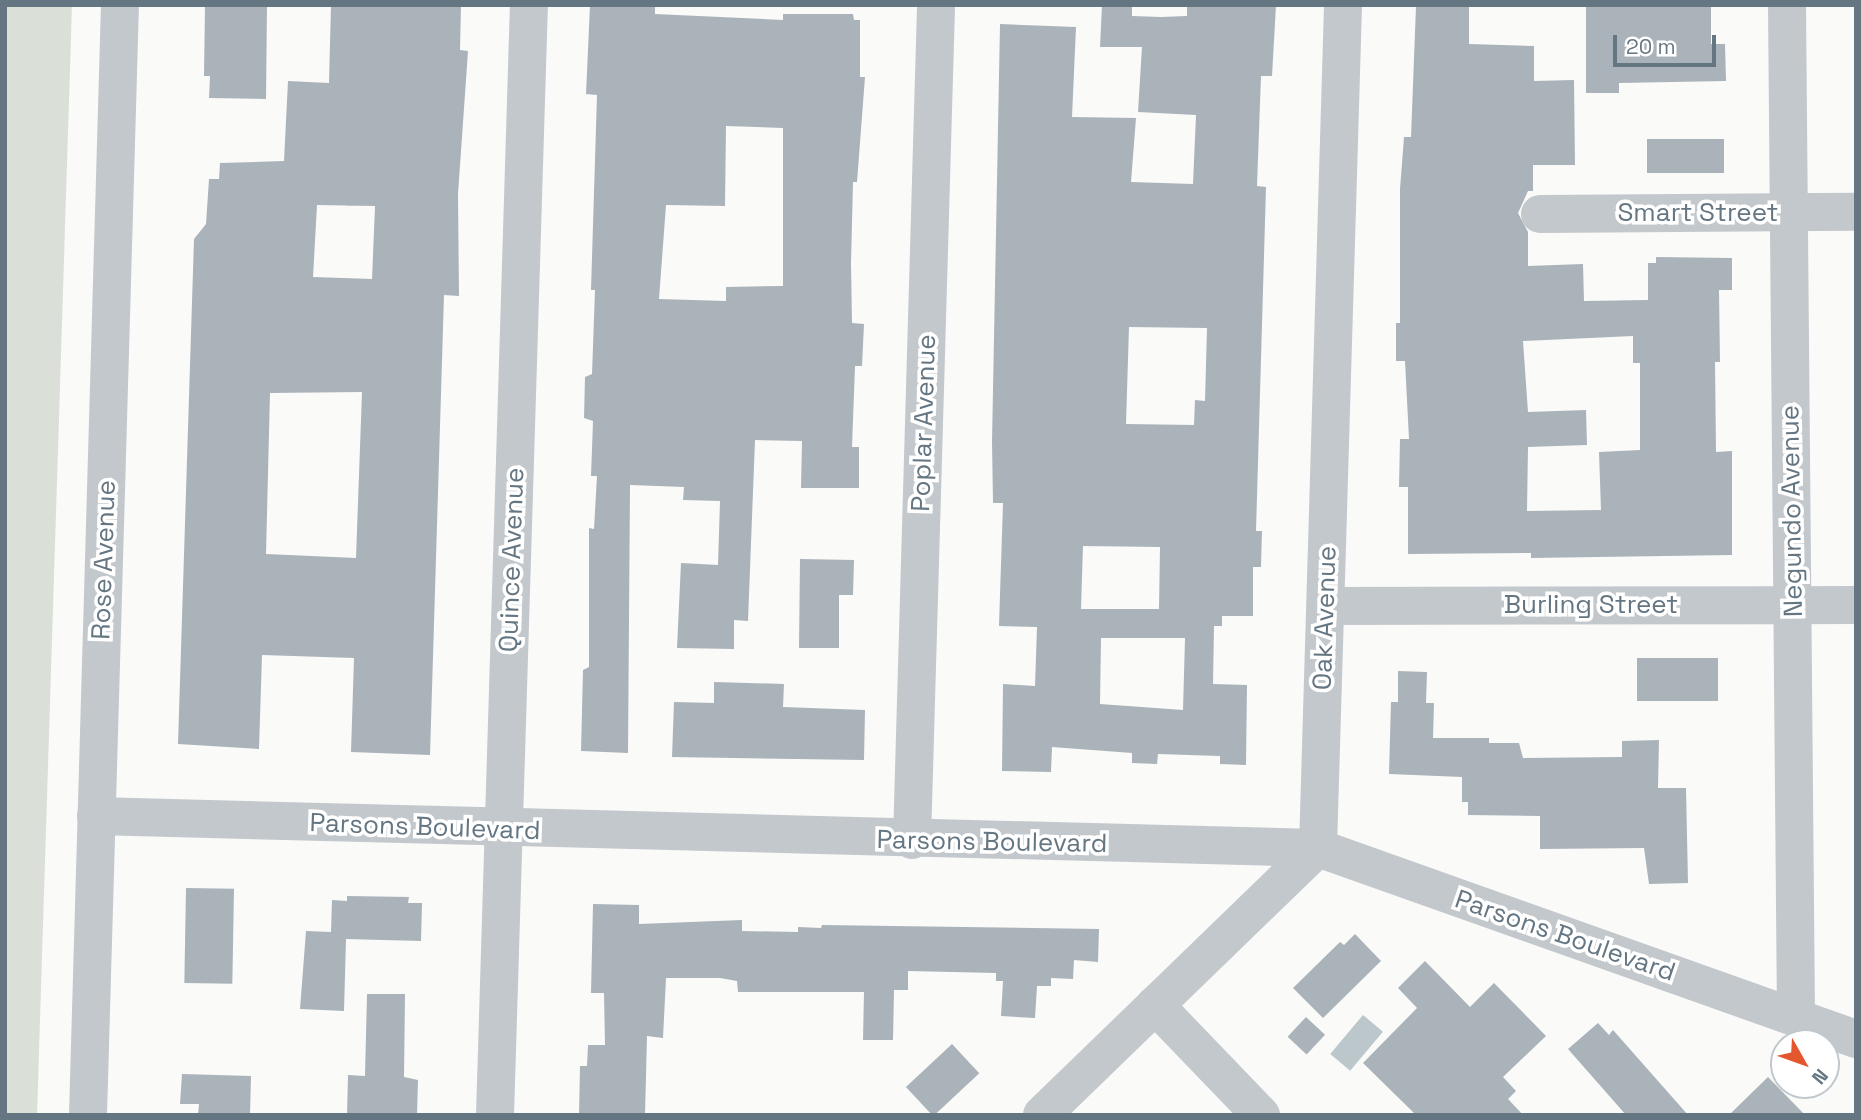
<!DOCTYPE html>
<style>
body{margin:0}
#map{position:relative;width:1861px;height:1120px;overflow:hidden;background:#fafaf8;font-family:"Space Grotesk",sans-serif}
div>[style]{position:absolute}
.green>*{inset:0;background:#dadfd7}
.water>*{inset:0;background:#bbc7cb;transform-origin:0 0}
.building>*{inset:0;background:#aab3b9;transform-origin:0 0}
.minor>*{height:38px;margin:-19px;padding:0 19px;transform-origin:19px;border-radius:19px;background:#c3c8cc}
span{translate:-50% -50%;white-space:nowrap;text-align:center;line-height:1.15;-webkit-text-stroke:7px #fff;paint-order:stroke}
.street-label{font-size:26px;color:#657683}
.frame{position:absolute;inset:0;border:7px solid #657683;pointer-events:none}
.north{position:absolute;left:1770px;top:1029px;width:70px;height:70px;box-sizing:border-box;background:#fff;border:2px solid #c1c8cd;border-radius:50%;rotate:130deg;font-size:19px;font-weight:700;line-height:28px;text-align:center;color:#657683}
.north::after{content:'';display:block;margin:auto;width:24px;height:32px;background:#e4572e;clip-path:polygon(50% 0,100% 100%,50% 72%,0 100%)}
.scale{position:absolute;left:1613px;top:35px;width:103px;height:32px;box-sizing:border-box;border:4px solid #657683;border-top:0;padding-left:9px;font-size:21px;line-height:24px;white-space:nowrap;color:#657683;-webkit-text-stroke:5px #fff;paint-order:stroke}
</style>
<div id="map">
<div class="green">
<div style="clip-path:polygon(5px 5px,72px 5px,37px 1115px,5px 1115px)"></div>
</div>
<div class="water">
<div style="left:1363px;top:1015px;width:26px;height:51px;rotate:40deg"></div>
</div>
<div class="building">
<div style="clip-path:polygon(205px 5px,267px 5px,266px 99px,209px 98px,210px 76px,204px 76px)"></div>
<div style="clip-path:polygon(evenodd,331px 5px,461px 5px,460px 50px,468px 51px,458px 194px,459px 296px,444px 295px,430px 755px,351px 752px,354px 658px,262px 655px,259px 749px,178px 744px,194px 239px,206px 224px,209px 179px,219px 179px,220px 163px,284px 161px,288px 81px,329px 83px,331px 5px,317px 205px,375px 206px,372px 279px,313px 277px,317px 205px,331px 5px,362px 392px,356px 558px,266px 554px,270px 393px,362px 392px)"></div>
<div style="clip-path:polygon(evenodd,590px 5px,655px 5px,655px 14px,783px 20px,783px 14px,853px 14px,854px 20px,860px 20px,860px 77px,865px 77px,857px 182px,853px 182px,851px 263px,852px 323px,864px 324px,862px 366px,855px 366px,852px 447px,859px 447px,859px 488px,801px 488px,802px 441px,755px 440px,748px 621px,734px 620px,734px 649px,677px 648px,681px 563px,718px 565px,720px 501px,683px 500px,684px 487px,630px 485px,628px 753px,581px 751px,583px 670px,589px 667px,589px 528px,594px 529px,597px 476px,591px 476px,593px 421px,584px 418px,585px 377px,592px 374px,595px 290px,591px 290px,597px 95px,586px 94px,590px 5px,726px 126px,783px 128px,783px 286px,726px 287px,726px 301px,659px 299px,666px 205px,725px 206px,726px 126px)"></div>
<div style="clip-path:polygon(evenodd,1102px 5px,1132px 5px,1132px 16px,1161px 17px,1187px 16px,1187px 5px,1276px 5px,1272px 76px,1261px 76px,1257px 186px,1266px 187px,1256px 531px,1262px 531px,1261px 567px,1253px 567px,1253px 616px,1222px 616px,1222px 626px,1214px 626px,1213px 684px,1247px 685px,1246px 765px,1220px 764px,1220px 756px,1158px 754px,1157px 764px,1132px 763px,1132px 753px,1052px 747px,1051px 772px,1002px 771px,1003px 684px,1035px 686px,1037px 627px,999px 626px,1003px 503px,993px 503px,992px 442px,1000px 24px,1076px 27px,1072px 117px,1136px 118px,1131px 182px,1193px 184px,1196px 115px,1138px 112px,1142px 47px,1100px 47px,1102px 5px,1129px 327px,1207px 328px,1205px 401px,1195px 400px,1194px 425px,1126px 424px,1129px 327px,1102px 5px,1083px 546px,1160px 547px,1159px 609px,1081px 609px,1083px 546px,1102px 5px,1101px 638px,1185px 638px,1183px 710px,1100px 704px,1101px 638px)"></div>
<div style="clip-path:polygon(evenodd,1469px 5px,1469px 44px,1534px 46px,1534px 81px,1574px 80px,1575px 165px,1533px 165px,1533px 191px,1528px 191px,1518px 213px,1528px 232px,1528px 266px,1583px 264px,1584px 301px,1648px 300px,1648px 263px,1656px 263px,1656px 257px,1732px 258px,1732px 290px,1719px 290px,1720px 362px,1715px 362px,1716px 452px,1732px 451px,1732px 555px,1531px 558px,1531px 553px,1408px 554px,1408px 487px,1399px 487px,1400px 439px,1409px 439px,1405px 361px,1396px 361px,1396px 323px,1400px 323px,1400px 189px,1404px 137px,1411px 137px,1416px 6px,1469px 5px,1633px 336px,1633px 363px,1640px 363px,1640px 450px,1599px 452px,1601px 510px,1527px 511px,1528px 447px,1587px 445px,1586px 410px,1528px 412px,1523px 341px,1633px 336px)"></div>
<div style="clip-path:polygon(1586px 5px,1711px 5px,1711px 44px,1725px 44px,1726px 81px,1619px 83px,1619px 93px,1586px 93px)"></div>
<div style="left:1647px;top:139px;width:77px;height:34px"></div>
<div style="clip-path:polygon(800px 559px,854px 560px,853px 595px,839px 595px,839px 648px,799px 648px)"></div>
<div style="left:1718px;top:658px;width:43px;height:81px;rotate:90deg"></div>
<div style="clip-path:polygon(1398px 671px,1427px 672px,1426px 703px,1434px 703px,1433px 738px,1489px 738px,1489px 743px,1519px 743px,1523px 758px,1622px 757px,1622px 741px,1659px 740px,1658px 788px,1686px 788px,1688px 883px,1649px 884px,1644px 848px,1540px 849px,1540px 816px,1468px 815px,1468px 802px,1462px 802px,1462px 777px,1389px 774px,1391px 702px,1398px 702px)"></div>
<div style="clip-path:polygon(714px 682px,784px 684px,783px 707px,865px 710px,864px 760px,672px 757px,674px 702px,714px 703px)"></div>
<div style="left:186px;top:888px;width:48px;height:95px;rotate:1deg"></div>
<div style="clip-path:polygon(347px 896px,409px 897px,408px 903px,422px 903px,421px 941px,346px 939px,344px 1011px,300px 1009px,306px 931px,331px 932px,332px 900px,347px 901px)"></div>
<div style="clip-path:polygon(593px 904px,639px 905px,639px 924px,742px 920px,742px 931px,798px 932px,798px 927px,821px 928px,822px 925px,1099px 929px,1098px 962px,1074px 960px,1073px 979px,1051px 978px,1051px 986px,1037px 986px,1035px 1018px,1001px 1016px,1003px 981px,996px 981px,996px 973px,908px 971px,908px 990px,894px 990px,893px 1040px,863px 1040px,864px 992px,738px 992px,737px 981px,720px 978px,666px 978px,663px 1038px,647px 1036px,645px 1115px,579px 1115px,580px 1066px,587px 1066px,588px 1045px,605px 1045px,604px 993px,591px 993px)"></div>
<div style="clip-path:polygon(1355px 934px,1381px 961px,1323px 1018px,1293px 988px,1340px 942px,1344px 945px)"></div>
<div style="clip-path:polygon(1425px 961px,1470px 1007px,1494px 983px,1546px 1036px,1503px 1077px,1516px 1091px,1508px 1099px,1523px 1115px,1416px 1115px,1363px 1063px,1417px 1008px,1398px 988px)"></div>
<div style="clip-path:polygon(367px 994px,405px 994px,404px 1077px,418px 1080px,417px 1115px,347px 1115px,348px 1075px,365px 1076px)"></div>
<div style="left:1306px;top:1017px;width:26px;height:27px;rotate:43deg"></div>
<div style="clip-path:polygon(1598px 1023px,1609px 1035px,1613px 1030px,1688px 1115px,1626px 1115px,1568px 1049px)"></div>
<div style="left:952px;top:1044px;width:40px;height:63px;rotate:47deg"></div>
<div style="clip-path:polygon(182px 1074px,251px 1076px,250px 1115px,198px 1115px,199px 1104px,180px 1104px)"></div>
<div style="clip-path:polygon(1768px 1077px,1805px 1115px,1729px 1115px)"></div>
</div>
<div class="minor">
<div style="left:1787px;top:5px;width:1012px;rotate:89.49deg"></div>
<div style="left:1540px;top:214px;width:316px;rotate:-0.4deg"></div>
<div style="left:1326px;top:606px;width:530px;rotate:-0.11deg"></div>
<div style="left:96px;top:816px;width:1222px;rotate:1.5deg"></div>
<div style="left:1318px;top:848px;width:571px;rotate:19.55deg"></div>
<div style="left:912px;top:840px;width:835px;rotate:-88.35deg"></div>
<div style="left:1155px;top:1005px;width:153px;rotate:46.1deg"></div>
<div style="left:88px;top:1115px;width:1110px;rotate:-88.35deg"></div>
<div style="left:495px;top:1115px;width:1111px;rotate:-88.25deg"></div>
<div style="left:1042px;top:1115px;width:384px;rotate:-44.1deg"></div>
<div style="left:1318px;top:848px;width:843px;rotate:-88.3deg"></div>
</div>
<div class="street-label">
<span style="left:1698px;top:213px">Smart Street</span>
<span style="left:924px;top:423px;rotate:-88deg">Poplar Avenue</span>
<span style="left:1792px;top:511px;rotate:-91deg">Negundo Avenue</span>
<span style="left:104px;top:560px;rotate:-88deg">Rose Avenue</span>
<span style="left:512px;top:560px;rotate:-88deg">Quince Avenue</span>
<span style="left:1591px;top:605px">Burling Street</span>
<span style="left:1325px;top:618px;rotate:-88deg">Oak Avenue</span>
<span style="left:425px;top:827px;rotate:2deg">Parsons Boulevard</span>
<span style="left:992px;top:842px;rotate:1deg">Parsons Boulevard</span>
<span style="left:1565px;top:936px;rotate:19deg">Parsons Boulevard</span>
</div>
<div class="frame"></div>
<div class="north">N</div>
<div class="scale">20 m</div>
</div>
